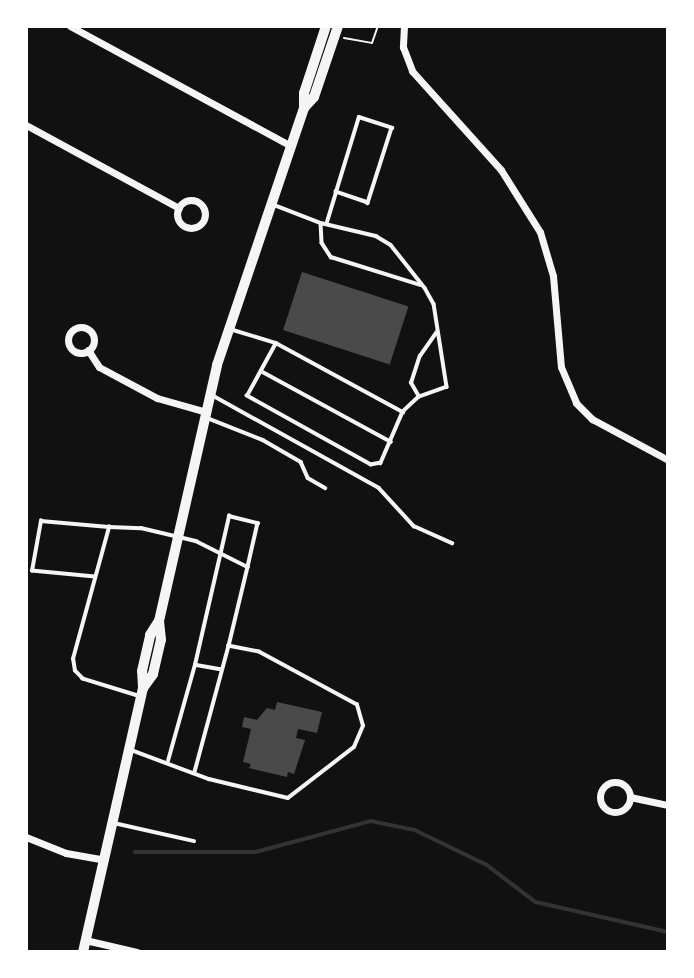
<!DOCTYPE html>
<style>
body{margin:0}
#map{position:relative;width:694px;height:978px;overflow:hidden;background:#111;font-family:"Alegreya Sans",sans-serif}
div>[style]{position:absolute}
.stream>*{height:3.5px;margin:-1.75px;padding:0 1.75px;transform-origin:1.75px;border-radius:1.75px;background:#333}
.building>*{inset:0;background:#4a4a4a;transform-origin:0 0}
.path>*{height:2px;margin:-1px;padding:0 1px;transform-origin:1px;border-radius:1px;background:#f5f5f5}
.service>*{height:3.5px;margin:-1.75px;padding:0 1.75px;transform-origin:1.75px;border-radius:1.75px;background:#f5f5f5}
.minor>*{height:7px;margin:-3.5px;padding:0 3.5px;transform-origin:3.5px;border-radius:3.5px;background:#f5f5f5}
.minor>.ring{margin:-3.5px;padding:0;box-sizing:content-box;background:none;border:7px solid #f5f5f5;border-radius:50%}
.secondary>*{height:10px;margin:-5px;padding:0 5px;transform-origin:5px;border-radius:5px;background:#f5f5f5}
span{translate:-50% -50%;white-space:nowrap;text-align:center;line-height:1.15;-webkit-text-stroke:6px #fff;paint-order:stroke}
.frame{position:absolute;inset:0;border:28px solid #fff;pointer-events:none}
</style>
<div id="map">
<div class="stream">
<div style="left:135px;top:852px;width:121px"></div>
<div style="left:256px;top:852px;width:119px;rotate:-15.1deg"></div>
<div style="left:371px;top:821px;width:45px;rotate:11.6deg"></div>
<div style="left:415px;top:830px;width:80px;rotate:25.9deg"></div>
<div style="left:487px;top:865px;width:61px;rotate:37.1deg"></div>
<div style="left:536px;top:902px;width:135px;rotate:12.8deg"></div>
</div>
<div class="building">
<div style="left:302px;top:272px;width:112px;height:61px;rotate:18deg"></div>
<div style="clip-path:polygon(277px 702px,322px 712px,317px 733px,298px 729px,296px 738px,305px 740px,294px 774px,288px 772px,287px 777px,249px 768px,251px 764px,243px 762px,251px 729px,242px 727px,244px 717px,257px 720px,267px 708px,275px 710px)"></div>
</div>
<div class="path">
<div style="left:344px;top:38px;width:28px;rotate:10deg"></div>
<div style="left:372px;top:43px;width:18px;rotate:-71deg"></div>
</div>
<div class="service">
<div style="left:274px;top:205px;width:50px;rotate:21deg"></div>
<div style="left:321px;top:223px;width:57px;rotate:13.3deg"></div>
<div style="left:376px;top:236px;width:17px;rotate:31deg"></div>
<div style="left:391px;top:245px;width:55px;rotate:51.7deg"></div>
<div style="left:425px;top:288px;width:18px;rotate:61deg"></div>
<div style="left:434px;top:304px;width:84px;rotate:81.1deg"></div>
<div style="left:447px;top:387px;width:30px;rotate:160deg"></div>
<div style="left:419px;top:397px;width:22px;rotate:137deg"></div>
<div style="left:327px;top:222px;width:31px;rotate:-73deg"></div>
<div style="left:336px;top:192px;width:78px;rotate:-73deg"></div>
<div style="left:359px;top:117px;width:35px;rotate:18deg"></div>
<div style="left:392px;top:128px;width:79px;rotate:107.7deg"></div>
<div style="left:368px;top:203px;width:34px;rotate:-161deg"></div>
<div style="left:321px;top:223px;width:20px;rotate:87deg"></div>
<div style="left:322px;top:243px;width:17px;rotate:57deg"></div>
<div style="left:331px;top:257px;width:94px;rotate:17.3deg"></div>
<div style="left:230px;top:329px;width:48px;rotate:16.9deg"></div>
<div style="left:276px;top:343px;width:145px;rotate:28.5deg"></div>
<div style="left:403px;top:412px;width:56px;rotate:113.3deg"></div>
<div style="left:381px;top:463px;width:10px;rotate:169deg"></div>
<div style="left:371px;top:465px;width:142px;rotate:-150.9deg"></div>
<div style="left:247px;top:396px;width:60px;rotate:-61.3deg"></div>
<div style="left:261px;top:371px;width:148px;rotate:28.6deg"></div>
<div style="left:212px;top:395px;width:191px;rotate:29.1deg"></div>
<div style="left:379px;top:488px;width:52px;rotate:47.4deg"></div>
<div style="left:414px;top:526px;width:42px;rotate:24.1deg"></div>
<div style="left:419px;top:397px;width:16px;rotate:-120deg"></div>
<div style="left:411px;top:383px;width:28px;rotate:-72deg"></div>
<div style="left:420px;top:356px;width:29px;rotate:-55deg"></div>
<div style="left:207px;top:418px;width:60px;rotate:21.4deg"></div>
<div style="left:263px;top:440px;width:44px;rotate:30.1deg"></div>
<div style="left:301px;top:462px;width:17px;rotate:66deg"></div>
<div style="left:308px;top:478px;width:20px;rotate:30deg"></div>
<div style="left:95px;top:577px;width:63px;rotate:-174.6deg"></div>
<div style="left:32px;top:571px;width:51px;rotate:-79.8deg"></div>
<div style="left:41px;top:521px;width:68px;rotate:5deg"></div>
<div style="left:222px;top:670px;width:27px;rotate:-170deg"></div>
<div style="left:195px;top:665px;width:153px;rotate:-77.1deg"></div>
<div style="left:229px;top:516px;width:30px;rotate:14deg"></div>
<div style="left:258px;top:523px;width:45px;rotate:102.8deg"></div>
<div style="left:141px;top:697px;width:61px;rotate:-162.8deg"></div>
<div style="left:83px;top:679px;width:11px;rotate:-135deg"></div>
<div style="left:75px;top:671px;width:12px;rotate:-99deg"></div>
<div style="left:73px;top:659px;width:137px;rotate:-74.7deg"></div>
<div style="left:109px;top:527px;width:32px;rotate:2deg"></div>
<div style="left:141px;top:528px;width:57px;rotate:13.3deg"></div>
<div style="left:196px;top:541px;width:58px;rotate:26.6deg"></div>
<div style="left:248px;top:567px;width:81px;rotate:103.5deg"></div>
<div style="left:131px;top:750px;width:83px;rotate:20.4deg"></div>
<div style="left:209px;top:779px;width:81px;rotate:13.5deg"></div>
<div style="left:288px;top:798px;width:83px;rotate:-37.7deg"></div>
<div style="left:354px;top:747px;width:23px;rotate:-67deg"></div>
<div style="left:363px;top:726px;width:22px;rotate:-106deg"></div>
<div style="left:357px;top:705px;width:111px;rotate:-151.6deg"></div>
<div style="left:259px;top:652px;width:31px;rotate:-169deg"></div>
<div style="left:229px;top:646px;width:131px;rotate:105.1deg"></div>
<div style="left:168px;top:761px;width:100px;rotate:-74.3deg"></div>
<div style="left:114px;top:823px;width:82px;rotate:12.7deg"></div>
</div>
<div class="minor">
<div style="left:70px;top:26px;width:251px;rotate:28.5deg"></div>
<div style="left:404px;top:26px;width:21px;rotate:93deg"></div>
<div style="left:403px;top:47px;width:26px;rotate:69deg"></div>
<div style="left:412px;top:71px;width:133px;rotate:48deg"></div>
<div style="left:501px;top:170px;width:73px;rotate:57.8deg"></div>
<div style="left:540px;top:232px;width:46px;rotate:73.5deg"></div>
<div style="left:553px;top:276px;width:91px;rotate:85deg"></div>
<div style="left:561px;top:367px;width:39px;rotate:67deg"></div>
<div style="left:576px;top:403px;width:23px;rotate:45deg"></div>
<div style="left:592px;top:419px;width:86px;rotate:28.3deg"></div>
<div style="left:26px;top:125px;width:174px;rotate:28.5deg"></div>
<div class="ring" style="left:177px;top:200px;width:21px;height:21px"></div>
<div class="ring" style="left:68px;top:327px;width:19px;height:19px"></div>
<div style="left:88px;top:350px;width:20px;rotate:57deg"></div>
<div style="left:99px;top:367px;width:66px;rotate:28.1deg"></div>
<div style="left:157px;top:398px;width:51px;rotate:15.9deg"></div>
<div class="ring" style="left:600px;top:782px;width:23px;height:23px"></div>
<div style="left:630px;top:797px;width:39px;rotate:12deg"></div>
<div style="left:26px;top:837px;width:43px;rotate:21.8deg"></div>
<div style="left:66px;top:853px;width:39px;rotate:10deg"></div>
<div style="left:85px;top:940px;width:53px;rotate:13deg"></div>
</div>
<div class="secondary">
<div style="left:304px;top:108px;width:15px;rotate:-48deg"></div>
<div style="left:314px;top:97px;width:75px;rotate:-71.3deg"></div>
<div style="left:143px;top:688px;width:17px;rotate:-54deg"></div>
<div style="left:153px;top:674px;width:35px;rotate:-77deg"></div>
<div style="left:161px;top:640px;width:19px;rotate:-96deg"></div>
<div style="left:159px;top:621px;width:262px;rotate:-77.2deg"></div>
<div style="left:217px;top:365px;width:271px;rotate:-71.3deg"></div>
<div style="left:304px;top:108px;width:15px;rotate:-90deg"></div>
<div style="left:304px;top:93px;width:71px;rotate:-71.8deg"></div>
<div style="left:83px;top:952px;width:271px;rotate:-77.2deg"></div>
<div style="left:143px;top:688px;width:17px;rotate:-93deg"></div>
<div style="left:142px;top:671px;width:37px;rotate:-77deg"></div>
<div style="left:150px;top:635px;width:15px;rotate:-58deg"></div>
</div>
<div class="frame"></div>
</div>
